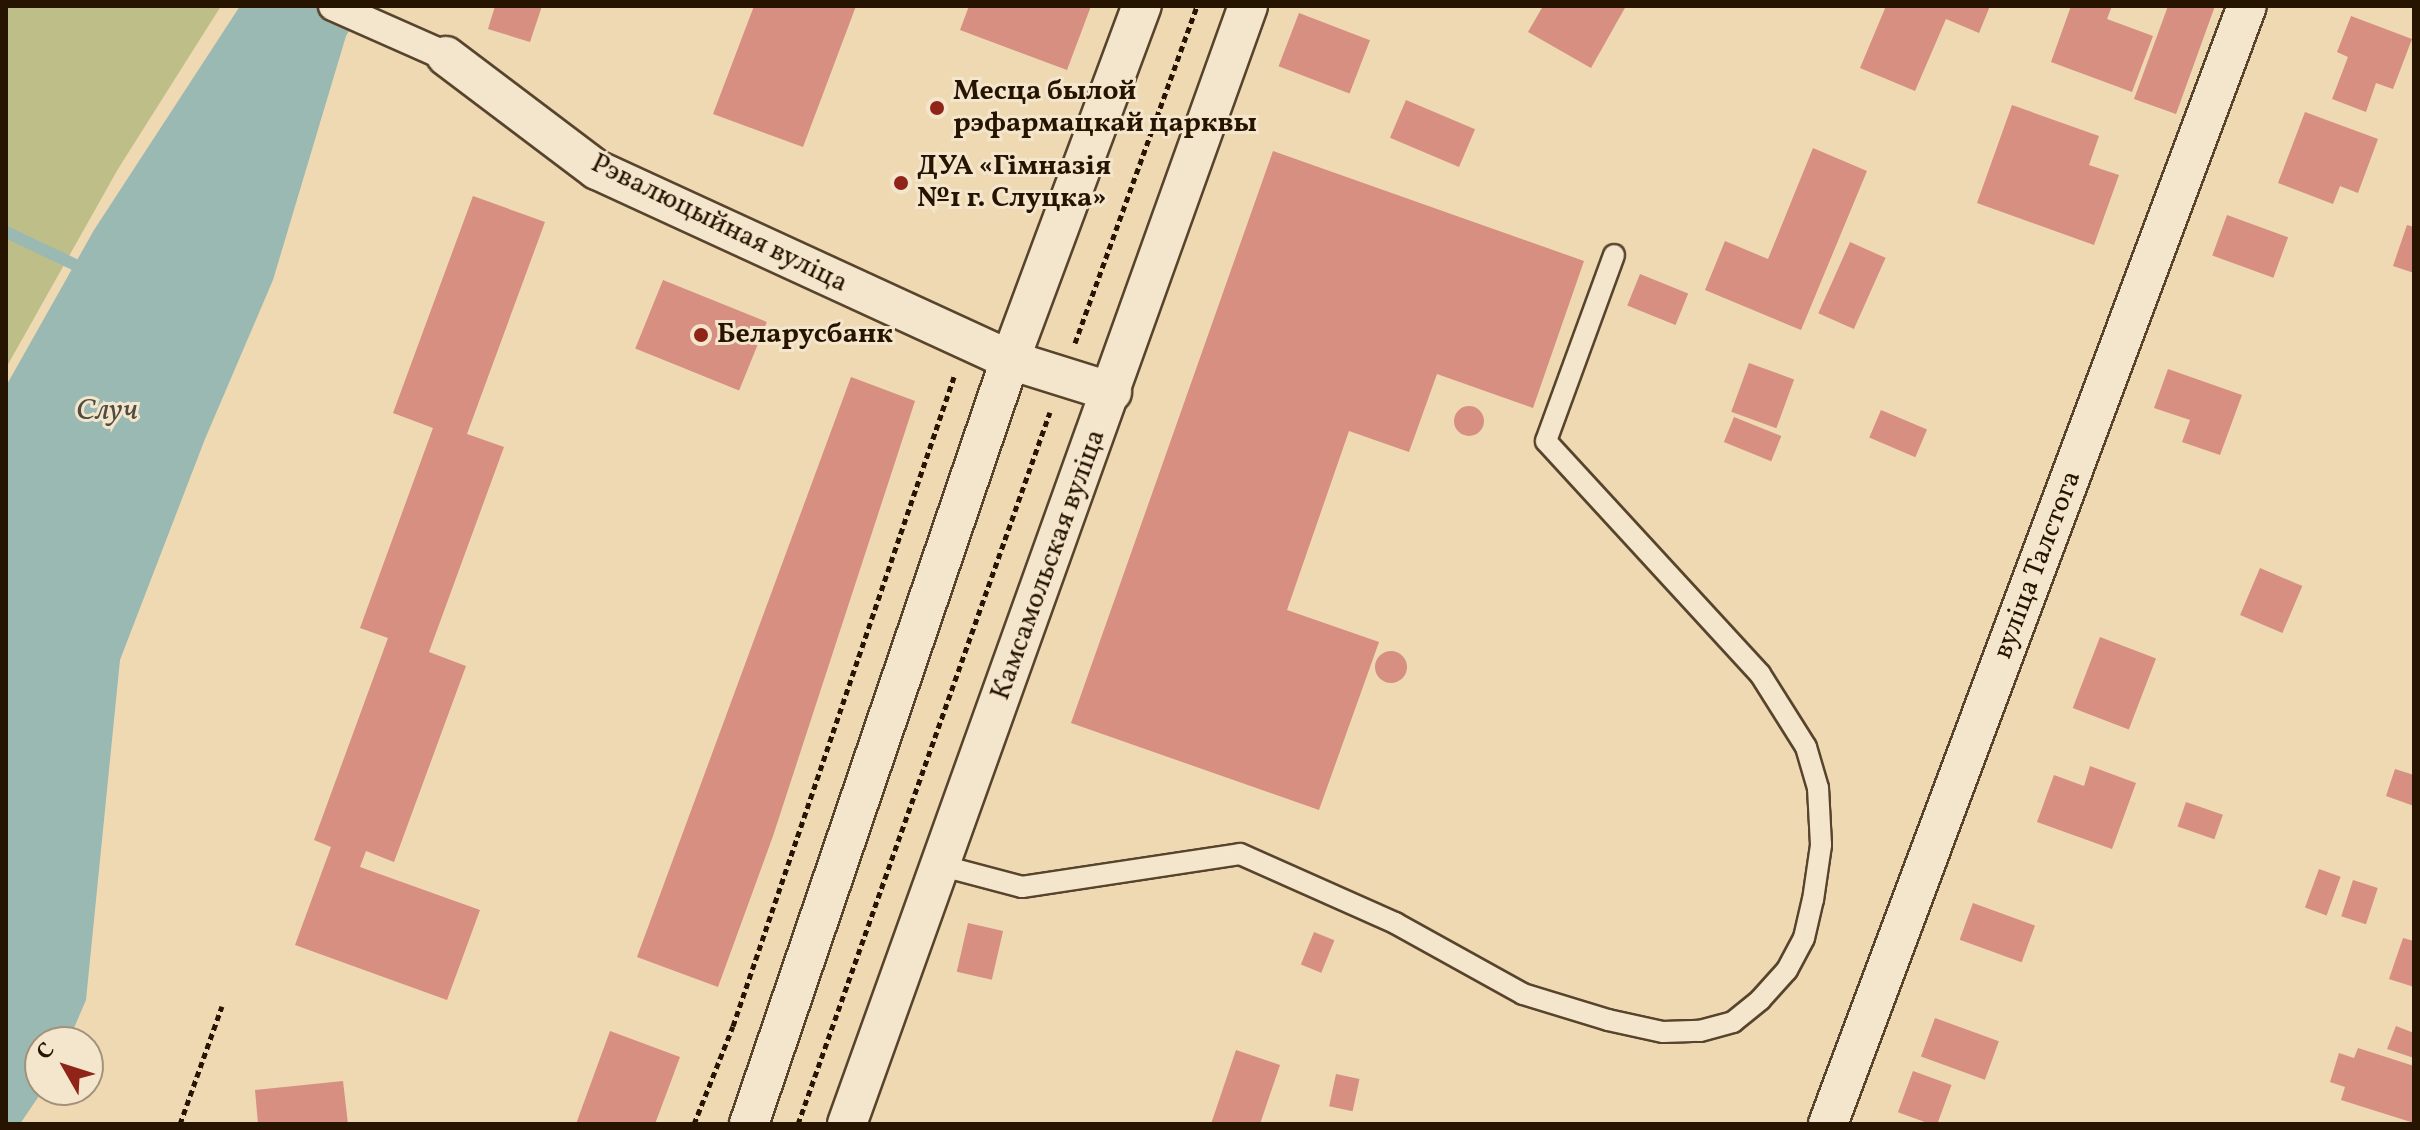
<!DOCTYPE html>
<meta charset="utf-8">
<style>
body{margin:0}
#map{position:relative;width:2420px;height:1130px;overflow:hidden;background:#eed9b2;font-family:Vollkorn,serif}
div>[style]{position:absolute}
.green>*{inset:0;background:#bebe88}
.water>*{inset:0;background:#9bb9b3}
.stream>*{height:12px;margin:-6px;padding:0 6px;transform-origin:6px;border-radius:6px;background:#9bb9b3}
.building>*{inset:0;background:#d68f81;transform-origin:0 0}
.round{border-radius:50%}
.path>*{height:5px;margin-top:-2.5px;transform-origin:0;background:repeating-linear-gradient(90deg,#261300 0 6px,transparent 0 10px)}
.roads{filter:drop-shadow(2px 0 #58442c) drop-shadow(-2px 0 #58442c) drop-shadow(0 2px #58442c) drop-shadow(0 -2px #58442c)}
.service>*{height:20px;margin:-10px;padding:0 10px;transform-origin:10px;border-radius:10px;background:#f4e6cd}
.pedestrian>*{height:28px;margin:-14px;padding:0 14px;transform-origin:14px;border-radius:14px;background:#f4e6cd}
.minor>*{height:38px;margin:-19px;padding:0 19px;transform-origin:19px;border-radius:19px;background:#f4e6cd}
.dots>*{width:22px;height:22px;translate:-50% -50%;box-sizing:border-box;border:4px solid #f4e6cd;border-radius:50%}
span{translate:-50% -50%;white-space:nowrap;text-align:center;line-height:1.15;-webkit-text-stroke:6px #f4e6cd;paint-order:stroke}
.poi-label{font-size:28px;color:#261300;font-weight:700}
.left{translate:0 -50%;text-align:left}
.street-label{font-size:28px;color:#261300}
.water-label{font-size:30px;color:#4f4d3f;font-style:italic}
.frame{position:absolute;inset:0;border:8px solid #261300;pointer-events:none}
.north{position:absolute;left:24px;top:1026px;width:80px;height:80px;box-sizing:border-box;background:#f4e6cd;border:2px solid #a2927b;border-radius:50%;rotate:309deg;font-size:22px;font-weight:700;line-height:32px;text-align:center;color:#261300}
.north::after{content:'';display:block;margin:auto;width:28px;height:36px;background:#8f2418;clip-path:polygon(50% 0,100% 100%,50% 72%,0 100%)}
</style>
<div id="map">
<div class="green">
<div style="clip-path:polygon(6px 6px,221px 6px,118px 169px,6px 368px)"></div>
</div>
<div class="water">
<div style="clip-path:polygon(240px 6px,364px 6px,346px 36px,273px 280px,205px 439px,120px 660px,86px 1000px,68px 1042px,40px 1042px,43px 1090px,20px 1124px,6px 1124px,6px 386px,94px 230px)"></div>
</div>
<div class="stream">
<div style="left:6px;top:232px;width:89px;rotate:25.4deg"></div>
</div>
<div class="building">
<div style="clip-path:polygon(495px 6px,542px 6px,530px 42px,488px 29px)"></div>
<div style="clip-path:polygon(754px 6px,856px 6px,803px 147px,713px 114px)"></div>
<div style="clip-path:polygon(969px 6px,1091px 6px,1067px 70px,960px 30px)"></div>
<div style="clip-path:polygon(1543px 6px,1626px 6px,1591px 68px,1528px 32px)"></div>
<div style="clip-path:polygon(1886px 6px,1990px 6px,1979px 33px,1946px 19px,1915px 91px,1860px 68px)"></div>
<div style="clip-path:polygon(2071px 6px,2112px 6px,2107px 19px,2153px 36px,2132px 92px,2051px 62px)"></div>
<div style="clip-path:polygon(2168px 6px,2215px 6px,2176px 114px,2134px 99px)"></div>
<div style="left:1299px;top:13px;width:76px;height:57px;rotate:21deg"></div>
<div style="clip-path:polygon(2351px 16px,2412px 39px,2393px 89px,2376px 83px,2366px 112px,2332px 99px,2348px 57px,2337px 52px)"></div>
<div style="left:1406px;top:100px;width:75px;height:41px;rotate:23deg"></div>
<div style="clip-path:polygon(2012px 105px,2099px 136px,2089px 165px,2119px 175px,2094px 245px,1977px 203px)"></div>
<div style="clip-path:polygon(2305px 112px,2378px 139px,2358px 193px,2340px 186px,2333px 204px,2278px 183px)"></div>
<div style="clip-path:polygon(1813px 148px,1867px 171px,1801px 330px,1705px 290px,1725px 241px,1768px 259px)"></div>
<div style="clip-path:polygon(1273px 151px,1584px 261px,1533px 408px,1437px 374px,1409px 452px,1349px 431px,1287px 610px,1379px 642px,1319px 810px,1071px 723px)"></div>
<div style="clip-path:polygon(473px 196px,545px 222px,467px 434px,504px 447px,429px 652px,466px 666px,394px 862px,366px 851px,360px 867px,480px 910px,447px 1000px,295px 945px,331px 847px,314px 840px,388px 638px,360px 628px,433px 428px,393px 413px)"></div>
<div style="left:2227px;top:215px;width:65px;height:43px;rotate:20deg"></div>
<div style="clip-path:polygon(2407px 225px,2414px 227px,2414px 273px,2393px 266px)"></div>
<div style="left:1850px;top:242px;width:39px;height:78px;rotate:24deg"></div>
<div style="left:1640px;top:274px;width:52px;height:34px;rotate:22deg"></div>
<div style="left:663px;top:280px;width:112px;height:74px;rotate:22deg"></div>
<div style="left:1749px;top:363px;width:48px;height:52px;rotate:20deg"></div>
<div style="clip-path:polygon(2168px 369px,2242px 395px,2220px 455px,2182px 442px,2190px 420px,2154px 408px)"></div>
<div style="clip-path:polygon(851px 377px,915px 401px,773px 836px,718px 987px,637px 957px)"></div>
<div class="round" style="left:1454px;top:406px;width:30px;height:30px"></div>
<div style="left:1881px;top:410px;width:50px;height:30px;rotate:23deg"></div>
<div style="left:1734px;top:417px;width:51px;height:27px;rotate:22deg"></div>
<div style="left:2260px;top:568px;width:46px;height:51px;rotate:23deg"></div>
<div style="left:2100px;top:637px;width:60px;height:76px;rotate:21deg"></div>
<div class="round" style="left:1375px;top:651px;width:32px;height:32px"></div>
<div style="clip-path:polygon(2090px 766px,2136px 783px,2112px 849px,2037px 822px,2054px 775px,2084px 786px)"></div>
<div style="clip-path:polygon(2395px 769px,2414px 775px,2414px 806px,2386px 796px)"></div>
<div style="left:2186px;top:802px;width:39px;height:26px;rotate:19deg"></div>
<div style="left:2319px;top:869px;width:23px;height:41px;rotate:20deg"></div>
<div style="left:2353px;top:880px;width:26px;height:38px;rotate:18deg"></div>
<div style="left:1973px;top:903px;width:66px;height:39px;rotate:20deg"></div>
<div style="left:968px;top:923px;width:36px;height:50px;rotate:13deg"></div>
<div style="left:1314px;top:932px;width:22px;height:35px;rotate:22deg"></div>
<div style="clip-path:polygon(2403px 938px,2414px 941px,2414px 987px,2389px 979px)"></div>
<div style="left:1935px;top:1018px;width:68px;height:41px;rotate:20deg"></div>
<div style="clip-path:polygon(2396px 1026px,2414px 1033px,2414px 1058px,2387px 1049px)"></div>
<div style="clip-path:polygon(610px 1031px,680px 1057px,655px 1124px,576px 1124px)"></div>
<div style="clip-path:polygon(2358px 1048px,2414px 1066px,2414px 1123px,2341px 1100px,2345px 1087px,2330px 1082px,2339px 1053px,2354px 1058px)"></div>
<div style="clip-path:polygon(1236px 1050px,1280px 1065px,1260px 1124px,1211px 1124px)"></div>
<div style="left:1913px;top:1071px;width:41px;height:44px;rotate:20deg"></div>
<div style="left:1336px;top:1074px;width:24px;height:33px;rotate:12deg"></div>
<div style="clip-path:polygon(343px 1081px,348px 1124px,258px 1124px,255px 1090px)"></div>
</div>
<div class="path">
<div style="left:1075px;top:343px;width:358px;rotate:-70.1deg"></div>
<div style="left:180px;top:1124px;width:125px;rotate:-70.4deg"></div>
<div style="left:694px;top:1124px;width:105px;rotate:-68.3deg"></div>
<div style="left:733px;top:1026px;width:686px;rotate:-71.2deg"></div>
<div style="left:798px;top:1124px;width:755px;rotate:-70.51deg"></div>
</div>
<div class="roads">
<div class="service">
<div style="left:939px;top:865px;width:86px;rotate:14.8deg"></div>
<div style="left:1022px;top:887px;width:220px;rotate:-8.6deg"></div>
<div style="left:1240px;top:854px;width:170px;rotate:24deg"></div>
<div style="left:1395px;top:923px;width:146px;rotate:29deg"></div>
<div style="left:1523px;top:994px;width:89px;rotate:17deg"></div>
<div style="left:1608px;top:1020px;width:56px;rotate:12.3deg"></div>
<div style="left:1663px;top:1032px;width:37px;rotate:-2deg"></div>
<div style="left:1700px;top:1031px;width:34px;rotate:-15deg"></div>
<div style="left:1733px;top:1022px;width:35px;rotate:-39deg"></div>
<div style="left:1760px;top:1000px;width:40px;rotate:-48deg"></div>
<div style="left:1787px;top:970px;width:36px;rotate:-62deg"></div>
<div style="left:1804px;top:938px;width:39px;rotate:-77deg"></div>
<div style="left:1813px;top:900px;width:56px;rotate:-81.7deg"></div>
<div style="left:1821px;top:845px;width:57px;rotate:-93deg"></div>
<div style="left:1818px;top:788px;width:43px;rotate:-106.3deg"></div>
<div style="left:1806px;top:747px;width:86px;rotate:-122.2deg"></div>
<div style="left:1760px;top:674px;width:316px;rotate:-132.6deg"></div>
<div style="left:1546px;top:441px;width:198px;rotate:-69.9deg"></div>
</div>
<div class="pedestrian">
<div style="left:333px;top:6px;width:124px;rotate:23.9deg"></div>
</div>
<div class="minor">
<div style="left:446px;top:56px;width:189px;rotate:37.1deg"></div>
<div style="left:597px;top:170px;width:455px;rotate:24.7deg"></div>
<div style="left:1010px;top:360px;width:107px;rotate:17.4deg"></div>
<div style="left:749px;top:1124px;width:807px;rotate:-71.14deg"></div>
<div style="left:1010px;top:360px;width:378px;rotate:-69.6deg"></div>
<div style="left:847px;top:1124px;width:1188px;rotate:-70.27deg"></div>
<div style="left:1828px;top:1124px;width:1194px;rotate:-69.46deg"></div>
</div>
</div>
<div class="dots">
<div style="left:937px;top:108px;background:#8f2418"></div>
<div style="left:901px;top:183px;background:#8f2418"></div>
<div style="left:701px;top:335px;background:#8f2418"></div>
</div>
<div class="poi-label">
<span class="left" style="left:953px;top:108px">Месца былой<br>рэфармацкай царквы</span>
<span class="left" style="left:917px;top:183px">ДУА «Гімназія<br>№1 г. Слуцка»</span>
<span class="left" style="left:717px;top:335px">Беларусбанк</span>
</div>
<div class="street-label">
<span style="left:719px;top:224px;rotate:26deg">Рэвалюцыйная вуліца</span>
<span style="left:1049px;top:565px;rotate:-70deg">Камсамольская вуліца</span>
<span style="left:2038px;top:565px;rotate:-69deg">вуліца Талстога</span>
</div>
<div class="water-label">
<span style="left:107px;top:411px">Случ</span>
</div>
<div class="frame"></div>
<div class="north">С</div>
</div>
